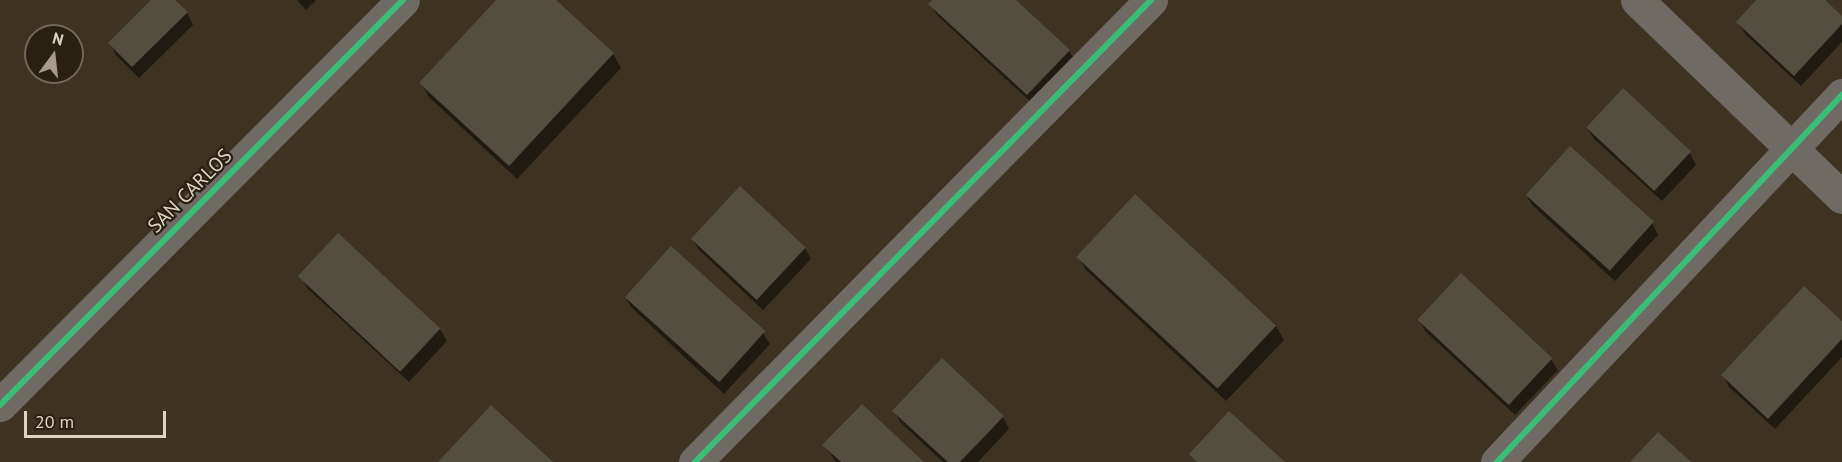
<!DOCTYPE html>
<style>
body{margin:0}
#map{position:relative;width:1842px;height:462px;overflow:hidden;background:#3d3320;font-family:"PT Sans",sans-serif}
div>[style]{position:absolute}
.shadow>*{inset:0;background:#0007}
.building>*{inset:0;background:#534e3e;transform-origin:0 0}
.minor>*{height:33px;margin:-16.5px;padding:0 16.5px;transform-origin:16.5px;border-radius:16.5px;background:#706a65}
.cycleway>*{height:6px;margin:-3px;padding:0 3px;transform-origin:3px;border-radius:3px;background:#3abd76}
span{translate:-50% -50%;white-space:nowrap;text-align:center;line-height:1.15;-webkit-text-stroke:4.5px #282011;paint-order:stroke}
.street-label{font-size:20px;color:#dfd4c1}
.north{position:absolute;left:24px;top:24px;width:60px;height:60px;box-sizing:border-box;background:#282011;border:2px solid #716857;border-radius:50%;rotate:15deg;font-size:16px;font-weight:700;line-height:24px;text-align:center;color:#dfd4c1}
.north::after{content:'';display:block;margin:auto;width:21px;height:27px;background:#a69c89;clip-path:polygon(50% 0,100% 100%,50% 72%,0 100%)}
.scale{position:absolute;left:24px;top:411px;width:142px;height:27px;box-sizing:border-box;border:3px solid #dfd4c1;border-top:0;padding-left:8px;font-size:18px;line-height:21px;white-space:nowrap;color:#dfd4c1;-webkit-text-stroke:4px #282011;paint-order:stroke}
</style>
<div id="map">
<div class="shadow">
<div style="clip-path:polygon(154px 0,173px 0,187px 13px,193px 25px,139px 78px,116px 55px,110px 43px)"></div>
<div style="clip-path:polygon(297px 0,316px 0,306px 10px)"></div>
<div style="clip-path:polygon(498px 0,554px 0,613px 54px,621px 68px,517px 179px,429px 97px,421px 83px)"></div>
<div style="clip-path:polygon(934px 0,1014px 0,1069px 51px,1076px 62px,1035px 106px,937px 15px,930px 4px)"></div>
<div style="clip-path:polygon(1759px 0,1823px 0,1842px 18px,1842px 42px,1801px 86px,1745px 34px,1738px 22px)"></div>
<div style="clip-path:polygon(1587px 128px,1690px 153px,1696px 165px,1662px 201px,1594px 139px)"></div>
<div style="clip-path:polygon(1526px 195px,1652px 223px,1658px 235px,1615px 281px,1533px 206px)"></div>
<div style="clip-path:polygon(338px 235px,440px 329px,447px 341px,409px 382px,307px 288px,300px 276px)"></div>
<div style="clip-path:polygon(692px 239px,805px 248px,811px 259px,763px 310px,699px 250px)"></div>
<div style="clip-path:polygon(1078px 256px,1276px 326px,1284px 340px,1226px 401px,1086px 270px)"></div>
<div style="clip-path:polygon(625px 297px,763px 333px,770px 344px,724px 394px,632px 308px)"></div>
<div style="clip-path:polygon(1419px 320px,1551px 359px,1558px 370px,1515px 415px,1425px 331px)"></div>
<div style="clip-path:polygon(1842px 323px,1842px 357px,1775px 429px,1729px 387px,1723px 375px)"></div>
<div style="clip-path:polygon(894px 411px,1003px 417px,1009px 429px,978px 462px,943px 462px,901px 423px)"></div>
<div style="clip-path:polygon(824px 445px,922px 462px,836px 462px)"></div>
</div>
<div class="building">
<div style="clip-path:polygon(151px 0,175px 0,188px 12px,132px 67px,108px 43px)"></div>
<div style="clip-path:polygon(496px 0,556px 0,614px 53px,509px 166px,419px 83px)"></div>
<div style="clip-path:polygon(932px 0,1016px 0,1070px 50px,1027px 95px,928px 4px)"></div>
<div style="clip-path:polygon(1756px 0,1825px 0,1842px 16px,1842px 24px,1794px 76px,1736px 22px)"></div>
<div style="left:1623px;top:88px;width:93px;height:54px;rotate:43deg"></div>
<div style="left:1570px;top:146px;width:113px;height:66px;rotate:42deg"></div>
<div style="left:740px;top:186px;width:90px;height:72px;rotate:43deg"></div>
<div style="left:1135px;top:194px;width:193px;height:86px;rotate:43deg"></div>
<div style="left:338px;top:233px;width:140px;height:59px;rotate:43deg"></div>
<div style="left:671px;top:246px;width:127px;height:69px;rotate:42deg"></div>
<div style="left:1461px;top:273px;width:125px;height:64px;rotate:43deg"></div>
<div style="clip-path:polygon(1804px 286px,1842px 321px,1842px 339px,1768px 419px,1721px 375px)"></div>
<div style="clip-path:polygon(942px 358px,1004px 416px,960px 462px,948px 462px,892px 411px)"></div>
<div style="clip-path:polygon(862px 404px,924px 462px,841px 462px,822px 445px)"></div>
<div style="clip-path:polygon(491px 405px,553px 462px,438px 462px)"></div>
<div style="clip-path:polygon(1229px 411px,1285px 462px,1197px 462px,1189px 454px)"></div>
<div style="clip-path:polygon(1658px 432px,1691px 462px,1630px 462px)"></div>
</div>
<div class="minor">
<div style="left:1637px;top:0;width:284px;rotate:43.9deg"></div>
<div style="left:0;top:405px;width:571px;rotate:-45.14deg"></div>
<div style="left:695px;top:462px;width:649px;rotate:-45.37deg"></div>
<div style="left:1497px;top:462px;width:504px;rotate:-46.77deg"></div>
</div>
<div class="cycleway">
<div style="left:0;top:405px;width:571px;rotate:-45.14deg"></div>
<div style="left:695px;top:462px;width:649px;rotate:-45.37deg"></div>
<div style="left:1497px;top:462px;width:504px;rotate:-46.77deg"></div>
</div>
<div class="street-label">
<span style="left:190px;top:191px;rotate:-45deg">SAN CARLOS</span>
</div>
<div class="north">N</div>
<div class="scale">20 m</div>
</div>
